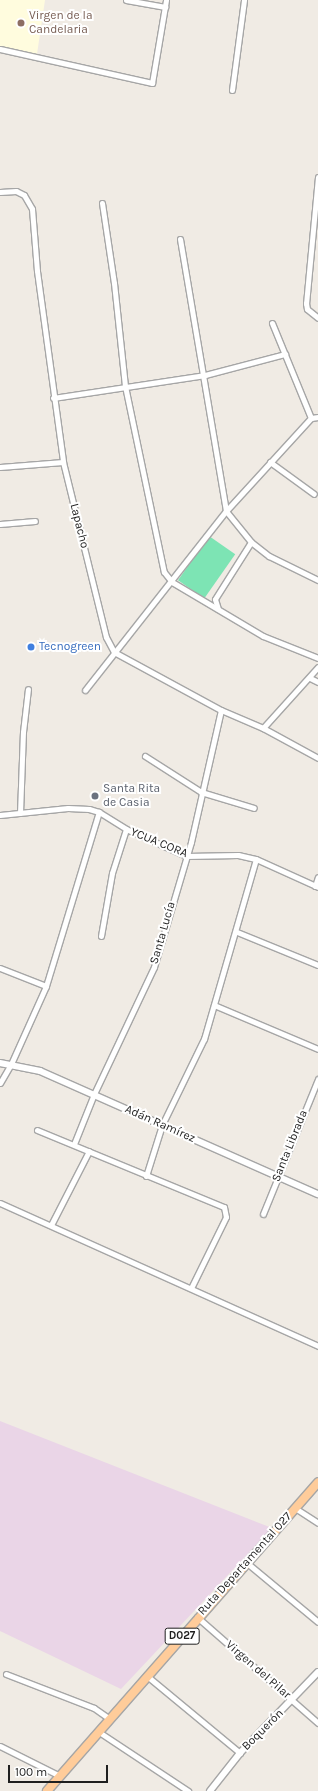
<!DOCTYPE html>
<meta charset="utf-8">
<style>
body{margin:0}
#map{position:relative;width:318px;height:1791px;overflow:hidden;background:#f0ebe4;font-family:Karla,sans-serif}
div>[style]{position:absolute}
.industrial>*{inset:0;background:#ead5e7}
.education>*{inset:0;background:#fffcde}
.pitch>*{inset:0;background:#7de4b4;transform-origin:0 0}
.roads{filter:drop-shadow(1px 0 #a6a6a6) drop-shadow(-1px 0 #a6a6a6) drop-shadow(0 1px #a6a6a6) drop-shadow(0 -1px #a6a6a6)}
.minor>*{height:5px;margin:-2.5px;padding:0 2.5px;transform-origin:2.5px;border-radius:2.5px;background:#fff}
.tertiary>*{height:6px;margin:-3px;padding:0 3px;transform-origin:3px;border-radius:3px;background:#fff}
.primary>*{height:8px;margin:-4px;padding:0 4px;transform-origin:4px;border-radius:4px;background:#ffcc9a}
.dots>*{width:11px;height:11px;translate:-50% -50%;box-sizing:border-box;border:2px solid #fff;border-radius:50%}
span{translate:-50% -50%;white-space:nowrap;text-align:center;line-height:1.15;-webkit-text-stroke:4px #fff;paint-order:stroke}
.shield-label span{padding:1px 3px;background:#fff;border:1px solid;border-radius:3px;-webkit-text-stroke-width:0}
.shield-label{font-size:11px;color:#1f1f1f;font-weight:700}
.education-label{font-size:12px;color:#785e54}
.left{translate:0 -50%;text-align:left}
.street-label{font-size:12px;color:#1f1f1f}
.shop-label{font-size:12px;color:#366cbe}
.worship-label{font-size:12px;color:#5b616d}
.scale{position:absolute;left:8px;top:1765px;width:100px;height:18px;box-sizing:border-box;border:2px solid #1f1f1f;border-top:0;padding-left:5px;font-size:12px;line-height:14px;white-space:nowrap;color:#1f1f1f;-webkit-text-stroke:3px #fff;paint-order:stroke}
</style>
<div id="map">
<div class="industrial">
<div style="clip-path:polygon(0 1421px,272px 1528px,121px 1689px,0 1631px)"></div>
</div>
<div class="education">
<div style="clip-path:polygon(0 0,45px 0,37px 54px,0 47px)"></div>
</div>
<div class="pitch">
<div style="left:209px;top:536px;width:32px;height:54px;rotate:35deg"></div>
</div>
<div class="roads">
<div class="minor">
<div style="left:126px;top:0;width:40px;rotate:10deg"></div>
<div style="left:0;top:49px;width:156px;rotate:12.6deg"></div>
<div style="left:152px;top:83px;width:84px;rotate:-80.4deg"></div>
<div style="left:232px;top:90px;width:91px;rotate:-82.4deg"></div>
<div style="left:318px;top:177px;width:127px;rotate:95.4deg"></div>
<div style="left:306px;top:303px;width:6px;rotate:81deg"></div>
<div style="left:307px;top:309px;width:14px;rotate:39deg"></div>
<div style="left:0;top:192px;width:16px;rotate:-4deg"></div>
<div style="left:16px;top:191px;width:9px;rotate:27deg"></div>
<div style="left:24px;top:195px;width:16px;rotate:60deg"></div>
<div style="left:32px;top:209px;width:62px;rotate:85.4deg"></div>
<div style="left:37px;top:271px;width:193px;rotate:82.2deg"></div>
<div style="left:63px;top:462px;width:180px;rotate:76.2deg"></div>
<div style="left:106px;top:637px;width:17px;rotate:62deg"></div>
<div style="left:114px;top:652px;width:122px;rotate:28.5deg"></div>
<div style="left:221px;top:710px;width:46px;rotate:23.2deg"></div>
<div style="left:263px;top:728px;width:63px;rotate:28.6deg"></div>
<div style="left:102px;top:203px;width:81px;rotate:81.5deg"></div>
<div style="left:114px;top:283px;width:104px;rotate:83.9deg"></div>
<div style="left:125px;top:386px;width:190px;rotate:78.2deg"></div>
<div style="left:164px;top:572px;width:13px;rotate:51deg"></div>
<div style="left:172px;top:582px;width:106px;rotate:30.7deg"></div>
<div style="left:263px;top:636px;width:59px;rotate:21.8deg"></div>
<div style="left:180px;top:239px;width:276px;rotate:80.4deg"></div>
<div style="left:226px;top:511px;width:40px;rotate:51deg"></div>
<div style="left:251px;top:542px;width:23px;rotate:38deg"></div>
<div style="left:269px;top:556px;width:55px;rotate:26.1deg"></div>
<div style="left:272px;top:323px;width:103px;rotate:67.7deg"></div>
<div style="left:53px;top:398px;width:154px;rotate:-8.6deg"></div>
<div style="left:205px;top:375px;width:83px;rotate:-14.7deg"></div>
<div style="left:270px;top:462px;width:54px;rotate:36deg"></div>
<div style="left:0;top:467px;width:63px;rotate:-4.5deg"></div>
<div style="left:0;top:524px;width:35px;rotate:-5deg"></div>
<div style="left:218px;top:609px;width:10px;rotate:-107deg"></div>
<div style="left:215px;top:599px;width:67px;rotate:-57.7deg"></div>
<div style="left:310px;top:678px;width:9px;rotate:27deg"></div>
<div style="left:85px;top:690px;width:228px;rotate:-51.8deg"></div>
<div style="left:226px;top:511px;width:126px;rotate:-47.6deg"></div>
<div style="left:311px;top:418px;width:7px;rotate:-8deg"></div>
<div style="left:263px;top:728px;width:82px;rotate:-48deg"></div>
<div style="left:145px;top:756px;width:67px;rotate:32.7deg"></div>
<div style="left:201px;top:792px;width:55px;rotate:16.8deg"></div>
<div style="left:20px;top:813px;width:81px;rotate:-87.9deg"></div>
<div style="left:23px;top:732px;width:43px;rotate:-83.4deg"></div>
<div style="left:0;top:815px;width:68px;rotate:-5.9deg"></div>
<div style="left:68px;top:808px;width:21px;rotate:3deg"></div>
<div style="left:89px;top:809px;width:10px;rotate:17deg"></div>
<div style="left:99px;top:812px;width:32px;rotate:32deg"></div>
<div style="left:126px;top:829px;width:66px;rotate:24.2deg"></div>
<div style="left:186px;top:856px;width:52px;rotate:-1.1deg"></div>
<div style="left:238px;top:855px;width:18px;rotate:13deg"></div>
<div style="left:256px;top:859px;width:68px;rotate:24.3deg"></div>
<div style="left:315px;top:886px;width:9px;rotate:-72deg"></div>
<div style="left:237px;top:932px;width:87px;rotate:22.2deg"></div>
<div style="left:101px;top:936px;width:64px;rotate:-80.1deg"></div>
<div style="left:112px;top:873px;width:46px;rotate:-72.3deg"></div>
<div style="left:0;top:968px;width:49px;rotate:21.4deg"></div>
<div style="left:214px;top:1005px;width:113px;rotate:22.9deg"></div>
<div style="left:0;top:1083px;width:22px;rotate:-60deg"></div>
<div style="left:11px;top:1064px;width:85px;rotate:-65.8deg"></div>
<div style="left:46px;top:986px;width:182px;rotate:-73.1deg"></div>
<div style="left:37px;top:1130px;width:202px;rotate:22.4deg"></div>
<div style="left:224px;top:1207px;width:10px;rotate:79deg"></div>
<div style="left:226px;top:1217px;width:79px;rotate:116.2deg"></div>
<div style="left:74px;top:1144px;width:54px;rotate:-68.2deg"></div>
<div style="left:94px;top:1094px;width:140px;rotate:-64.7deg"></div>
<div style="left:154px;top:967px;width:130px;rotate:-73.5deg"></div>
<div style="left:191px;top:842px;width:135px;rotate:-77.2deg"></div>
<div style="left:146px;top:1176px;width:53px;rotate:-72.6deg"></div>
<div style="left:162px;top:1125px;width:96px;rotate:-64deg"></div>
<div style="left:204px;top:1039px;width:187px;rotate:-73.9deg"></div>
<div style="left:0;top:1203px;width:349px;rotate:24.2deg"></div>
<div style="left:263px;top:1214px;width:146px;rotate:-67.8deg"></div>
<div style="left:51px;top:1225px;width:83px;rotate:-62.8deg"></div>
<div style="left:295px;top:1508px;width:27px;rotate:33deg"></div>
<div style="left:247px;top:1563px;width:92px;rotate:39.7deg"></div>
<div style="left:197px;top:1617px;width:161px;rotate:41.2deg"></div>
<div style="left:6px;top:1674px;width:94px;rotate:21.1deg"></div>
<div style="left:94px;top:1708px;width:19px;rotate:35deg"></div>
<div style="left:147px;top:1676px;width:121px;rotate:39.6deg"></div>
<div style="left:99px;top:1732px;width:107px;rotate:33.5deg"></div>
<div style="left:0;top:1746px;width:67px;rotate:26.6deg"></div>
</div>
<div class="tertiary">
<div style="left:0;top:1063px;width:41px;rotate:11.3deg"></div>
<div style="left:40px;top:1071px;width:304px;rotate:23.9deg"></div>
<div style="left:210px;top:1791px;width:48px;rotate:-51.7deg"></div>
<div style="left:240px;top:1753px;width:112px;rotate:-46.1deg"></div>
</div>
<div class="primary">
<div style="left:47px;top:1791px;width:411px;rotate:-48.7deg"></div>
</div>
</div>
<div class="dots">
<div style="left:21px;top:23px;background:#8d6e63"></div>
<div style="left:31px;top:647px;background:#3f7fe0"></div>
<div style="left:95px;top:796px;background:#6b7280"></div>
</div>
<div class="shield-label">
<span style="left:182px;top:1636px">D027</span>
</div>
<div class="education-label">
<span class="left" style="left:29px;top:23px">Virgen de la<br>Candelaria</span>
</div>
<div class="street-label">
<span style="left:79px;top:526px;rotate:76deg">Lapacho</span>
<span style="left:159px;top:843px;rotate:22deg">YCUA CORA</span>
<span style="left:163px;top:933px;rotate:-74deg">Santa Lucía</span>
<span style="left:160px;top:1124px;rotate:24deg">Adán Ramírez</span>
<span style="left:290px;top:1146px;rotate:-68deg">Santa Librada</span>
<span style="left:245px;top:1564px;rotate:-48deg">Ruta Departamental 027</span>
<span style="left:258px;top:1670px;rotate:41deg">Virgen del Pilar</span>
<span style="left:263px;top:1730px;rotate:-45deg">Boquerón</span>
</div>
<div class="shop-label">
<span class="left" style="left:39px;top:647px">Tecnogreen</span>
</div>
<div class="worship-label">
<span class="left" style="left:103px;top:796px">Santa Rita<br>de Casia</span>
</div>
<div class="scale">100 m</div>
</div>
